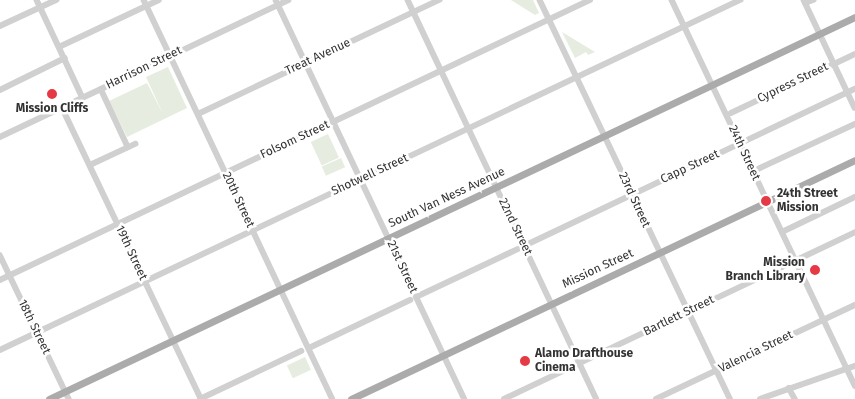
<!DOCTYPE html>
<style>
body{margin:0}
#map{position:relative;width:855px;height:399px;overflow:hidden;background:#fff;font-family:"Fira Sans",sans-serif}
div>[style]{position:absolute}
.green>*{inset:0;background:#e6ecdf;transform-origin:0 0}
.minor>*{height:5.5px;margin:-2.75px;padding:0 2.75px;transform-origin:2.75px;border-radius:2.75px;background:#d0d0d0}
.major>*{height:7px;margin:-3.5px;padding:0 3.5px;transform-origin:3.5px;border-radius:3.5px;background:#ababab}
.dots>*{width:14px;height:14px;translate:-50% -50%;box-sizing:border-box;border:2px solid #fff;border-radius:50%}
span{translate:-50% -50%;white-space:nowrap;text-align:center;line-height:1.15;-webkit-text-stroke:5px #fff;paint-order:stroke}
.street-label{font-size:12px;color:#333}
.poi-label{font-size:12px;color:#333;font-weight:700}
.left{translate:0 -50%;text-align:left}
.right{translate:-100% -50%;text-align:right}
</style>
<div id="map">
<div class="green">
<div style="clip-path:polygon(511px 0,533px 0,539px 13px,535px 15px)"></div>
<div style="clip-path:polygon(562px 32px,595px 52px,588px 55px,586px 52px,575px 58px)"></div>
<div style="clip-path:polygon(168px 67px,187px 108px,127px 137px,109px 101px,147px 83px,163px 114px,146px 77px)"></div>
<div style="left:328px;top:134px;width:26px;height:19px;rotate:65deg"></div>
<div style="left:341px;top:158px;width:10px;height:21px;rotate:66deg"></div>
<div style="left:305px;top:357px;width:14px;height:20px;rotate:65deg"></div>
</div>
<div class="minor">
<div style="left:37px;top:0;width:108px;rotate:64.9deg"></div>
<div style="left:144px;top:0;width:441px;rotate:64.7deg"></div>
<div style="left:276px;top:0;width:441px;rotate:64.7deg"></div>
<div style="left:408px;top:0;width:441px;rotate:64.7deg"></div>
<div style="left:540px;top:0;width:442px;rotate:64.5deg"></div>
<div style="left:672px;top:0;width:427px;rotate:64.6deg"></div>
<div style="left:804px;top:0;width:119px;rotate:64.7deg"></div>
<div style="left:805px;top:3px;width:9px;rotate:-21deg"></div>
<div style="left:0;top:26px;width:62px;rotate:-24.9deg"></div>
<div style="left:59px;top:47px;width:110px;rotate:-25.2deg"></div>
<div style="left:101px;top:89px;width:64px;rotate:65deg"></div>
<div style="left:0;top:90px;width:72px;rotate:-26.2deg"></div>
<div style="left:62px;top:107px;width:323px;rotate:64.5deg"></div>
<div style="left:731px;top:113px;width:137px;rotate:-25.4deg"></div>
<div style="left:198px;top:114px;width:267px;rotate:-25.3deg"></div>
<div style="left:0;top:137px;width:319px;rotate:-25.4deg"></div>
<div style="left:90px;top:165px;width:50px;rotate:-25deg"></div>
<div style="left:758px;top:169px;width:107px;rotate:-24.9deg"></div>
<div style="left:782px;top:232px;width:81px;rotate:-25.6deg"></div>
<div style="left:524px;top:246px;width:366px;rotate:-25.4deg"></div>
<div style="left:0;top:255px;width:160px;rotate:64.4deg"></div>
<div style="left:0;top:280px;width:653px;rotate:-25.39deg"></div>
<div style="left:416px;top:297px;width:113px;rotate:-25.2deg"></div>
<div style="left:309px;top:348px;width:112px;rotate:-25.4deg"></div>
<div style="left:0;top:350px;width:819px;rotate:-25.31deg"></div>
<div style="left:789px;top:388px;width:13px;rotate:61deg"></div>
<div style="left:200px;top:399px;width:112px;rotate:-25.4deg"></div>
<div style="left:504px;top:399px;width:389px;rotate:-25.4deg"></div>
<div style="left:656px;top:399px;width:220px;rotate:-25.3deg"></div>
<div style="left:760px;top:399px;width:101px;rotate:-19.2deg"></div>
</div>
<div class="major">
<div style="left:49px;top:399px;width:892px;rotate:-25.36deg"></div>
<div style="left:351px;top:399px;width:558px;rotate:-25.37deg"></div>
</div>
<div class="dots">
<div style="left:52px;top:94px;background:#e63946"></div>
<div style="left:766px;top:201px;background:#e63946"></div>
<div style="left:815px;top:270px;background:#e63946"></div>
<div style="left:525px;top:361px;background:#e63946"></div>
</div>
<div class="street-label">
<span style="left:318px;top:57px;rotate:-25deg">Treat Avenue</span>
<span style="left:144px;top:68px;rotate:-26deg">Harrison Street</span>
<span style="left:793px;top:83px;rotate:-26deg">Cypress Street</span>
<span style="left:295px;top:140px;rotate:-25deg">Folsom Street</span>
<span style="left:744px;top:153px;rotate:65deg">24th Street</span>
<span style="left:690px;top:167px;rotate:-25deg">Capp Street</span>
<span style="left:370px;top:175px;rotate:-25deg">Shotwell Street</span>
<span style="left:447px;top:198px;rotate:-25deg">South Van Ness Avenue</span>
<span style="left:238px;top:200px;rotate:65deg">20th Street</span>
<span style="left:634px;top:200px;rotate:65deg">23rd Street</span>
<span style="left:515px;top:227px;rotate:64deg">22nd Street</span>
<span style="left:131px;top:253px;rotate:65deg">19th Street</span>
<span style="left:402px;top:267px;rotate:65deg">21st Street</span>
<span style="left:598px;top:269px;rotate:-25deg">Mission Street</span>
<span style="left:679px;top:316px;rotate:-26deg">Bartlett Street</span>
<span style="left:34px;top:327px;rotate:64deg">18th Street</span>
<span style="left:756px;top:352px;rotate:-26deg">Valencia Street</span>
</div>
<div class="poi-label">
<span style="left:52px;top:109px">Mission Cliffs</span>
<span class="left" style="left:777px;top:201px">24th Street<br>Mission</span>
<span class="right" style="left:805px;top:270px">Mission<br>Branch Library</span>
<span class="left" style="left:535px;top:361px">Alamo Drafthouse<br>Cinema</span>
</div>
</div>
